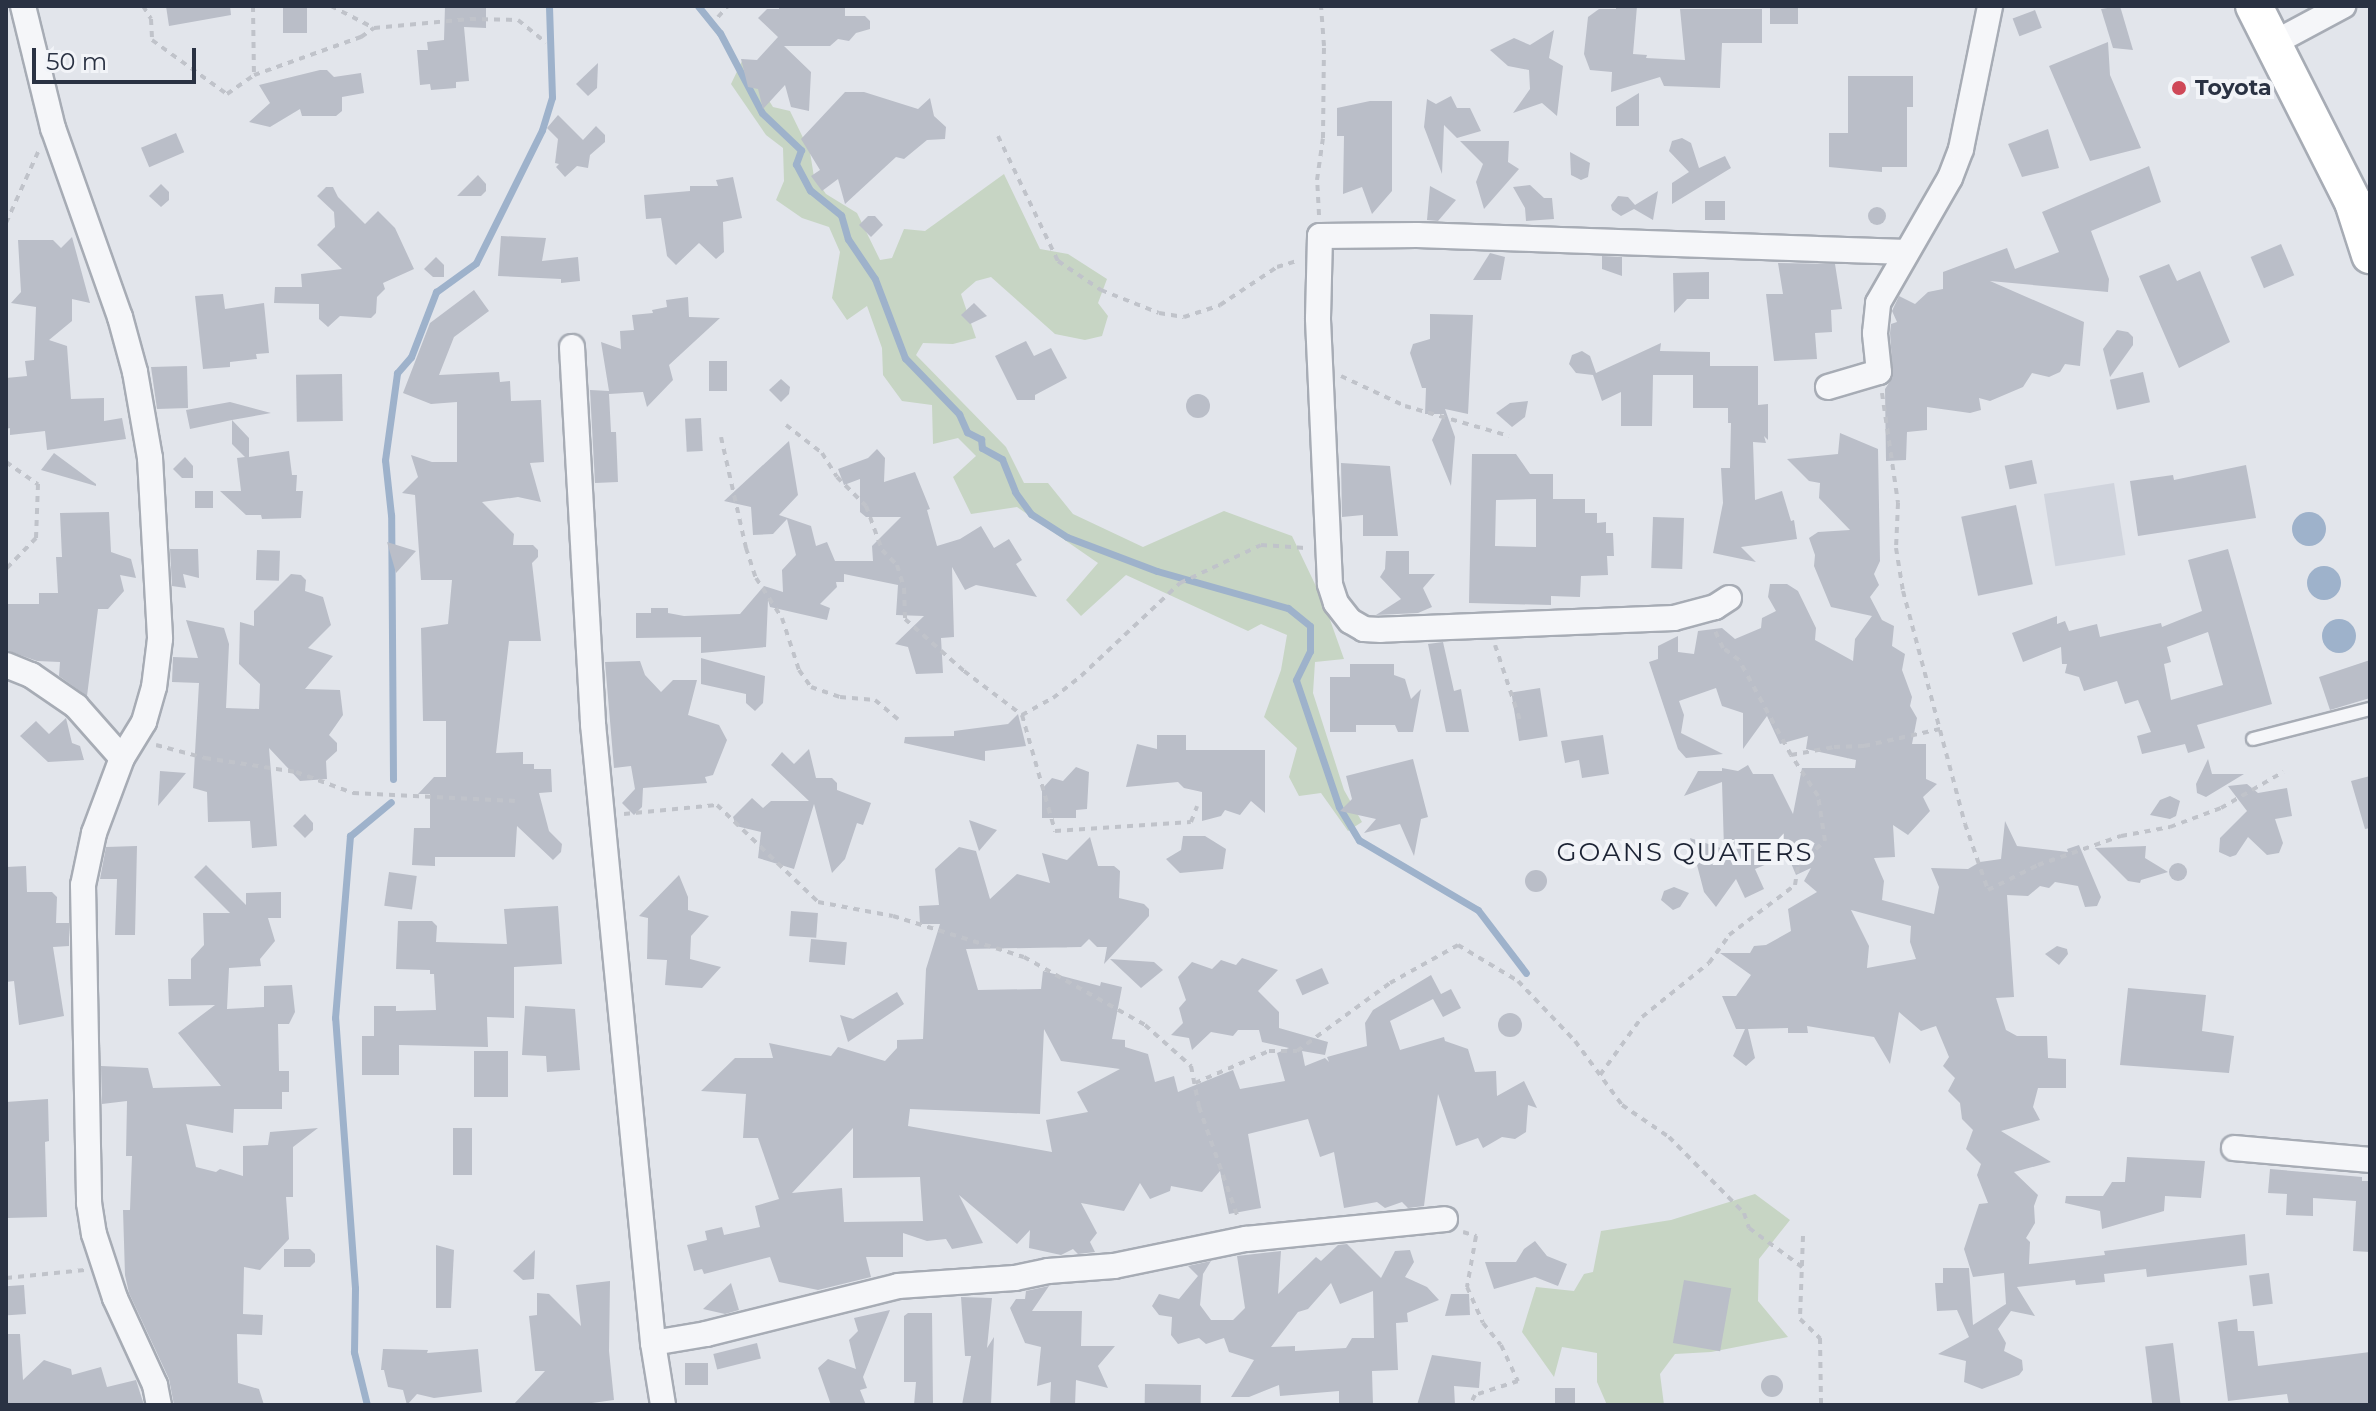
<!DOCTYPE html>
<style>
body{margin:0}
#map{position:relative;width:2376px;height:1411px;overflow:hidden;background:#e2e5eb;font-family:Montserrat,sans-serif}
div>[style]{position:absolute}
.built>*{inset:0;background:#d0d4dd;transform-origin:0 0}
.green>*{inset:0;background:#c7d5c4}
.water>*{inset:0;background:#9eb2cb}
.round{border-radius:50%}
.stream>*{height:7px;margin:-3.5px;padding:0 3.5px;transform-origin:3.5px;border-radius:3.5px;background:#9eb2cb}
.building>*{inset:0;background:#babec8;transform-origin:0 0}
.path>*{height:4px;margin-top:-2px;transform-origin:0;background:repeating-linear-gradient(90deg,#c0c3ca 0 6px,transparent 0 12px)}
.roads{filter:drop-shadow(2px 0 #a7acb5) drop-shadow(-2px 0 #a7acb5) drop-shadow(0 2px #a7acb5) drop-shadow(0 -2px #a7acb5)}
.service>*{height:12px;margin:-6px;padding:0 6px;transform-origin:6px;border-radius:6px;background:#f5f6f9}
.minor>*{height:24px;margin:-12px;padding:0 12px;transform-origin:12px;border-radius:12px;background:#f5f6f9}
.primary>*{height:36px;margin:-18px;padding:0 18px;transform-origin:18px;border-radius:18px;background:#fff}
.dots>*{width:22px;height:22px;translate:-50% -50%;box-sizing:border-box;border:4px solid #f2f4f8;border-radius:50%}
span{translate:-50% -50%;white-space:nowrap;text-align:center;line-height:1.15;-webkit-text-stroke:8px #f2f4f8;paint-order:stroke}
.poi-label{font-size:22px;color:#2a3243;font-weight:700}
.left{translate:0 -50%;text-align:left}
.quarter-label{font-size:26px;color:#1c2334;letter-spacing:2px}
.frame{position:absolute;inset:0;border:8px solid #2a3243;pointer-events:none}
.scale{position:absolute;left:32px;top:48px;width:164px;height:36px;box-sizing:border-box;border:4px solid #2a3243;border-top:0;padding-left:10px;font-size:24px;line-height:28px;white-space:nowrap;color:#2a3243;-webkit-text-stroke:6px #f2f4f8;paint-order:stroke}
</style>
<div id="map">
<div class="built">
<div style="left:2114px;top:483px;width:73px;height:71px;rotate:81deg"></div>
</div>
<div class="green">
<div style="clip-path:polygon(743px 59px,773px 107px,790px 111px,810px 152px,814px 177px,826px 194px,857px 213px,880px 260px,892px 258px,904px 229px,925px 231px,1004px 174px,1040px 249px,1068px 254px,1107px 279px,1098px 303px,1108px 316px,1102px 336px,1085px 340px,1055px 334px,991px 277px,976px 281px,961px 294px,976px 338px,953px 344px,923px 343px,916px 355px,1006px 447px,1024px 483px,1048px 483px,1073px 514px,1143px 547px,1224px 511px,1292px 536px,1324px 603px,1344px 659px,1315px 662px,1313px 693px,1344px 790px,1362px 822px,1348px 831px,1321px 793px,1299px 796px,1289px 777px,1297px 748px,1264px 717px,1281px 670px,1287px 635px,1261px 624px,1248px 631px,1126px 575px,1081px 616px,1066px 600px,1098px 563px,1017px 507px,971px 514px,953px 477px,976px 456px,958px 438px,933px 444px,932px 405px,902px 401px,883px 375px,882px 348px,867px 306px,847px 320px,832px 298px,840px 252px,829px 227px,802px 218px,776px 200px,784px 181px,783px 148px,766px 135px,731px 84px)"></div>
<div style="clip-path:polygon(1755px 1194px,1790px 1220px,1759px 1259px,1758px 1301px,1788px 1337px,1711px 1352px,1675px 1354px,1660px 1374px,1664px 1405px,1607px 1405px,1597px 1382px,1597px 1353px,1562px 1347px,1554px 1377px,1522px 1332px,1536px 1287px,1574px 1291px,1584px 1274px,1593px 1272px,1601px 1231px,1671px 1220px)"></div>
</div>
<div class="water">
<div class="round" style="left:2292px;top:512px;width:34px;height:34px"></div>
<div class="round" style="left:2307px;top:566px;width:34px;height:34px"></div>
<div class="round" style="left:2322px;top:619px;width:34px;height:34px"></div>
</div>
<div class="stream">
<div style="left:698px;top:6px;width:35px;rotate:51deg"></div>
<div style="left:720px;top:33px;width:90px;rotate:62.3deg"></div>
<div style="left:762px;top:113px;width:54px;rotate:43.5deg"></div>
<div style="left:801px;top:150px;width:15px;rotate:110deg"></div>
<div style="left:796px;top:164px;width:30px;rotate:62deg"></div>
<div style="left:810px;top:190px;width:40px;rotate:39deg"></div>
<div style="left:841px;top:215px;width:25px;rotate:74deg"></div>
<div style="left:848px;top:239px;width:48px;rotate:56deg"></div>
<div style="left:875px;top:279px;width:85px;rotate:69.2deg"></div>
<div style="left:905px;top:358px;width:78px;rotate:46deg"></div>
<div style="left:959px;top:414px;width:20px;rotate:66deg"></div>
<div style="left:967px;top:432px;width:16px;rotate:27deg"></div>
<div style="left:981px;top:439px;width:9px;rotate:84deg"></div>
<div style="left:982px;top:448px;width:23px;rotate:29deg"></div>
<div style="left:1002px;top:459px;width:35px;rotate:68deg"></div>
<div style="left:1015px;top:492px;width:27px;rotate:54deg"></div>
<div style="left:1031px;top:514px;width:43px;rotate:32.6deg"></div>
<div style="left:1067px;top:537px;width:96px;rotate:20.7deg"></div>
<div style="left:1157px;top:571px;width:136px;rotate:15.8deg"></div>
<div style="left:1288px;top:608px;width:28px;rotate:39deg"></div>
<div style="left:1310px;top:626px;width:25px;rotate:90deg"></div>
<div style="left:1310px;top:651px;width:32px;rotate:116deg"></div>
<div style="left:1296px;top:680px;width:134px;rotate:71.3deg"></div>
<div style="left:1339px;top:807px;width:39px;rotate:59deg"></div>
<div style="left:1359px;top:840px;width:138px;rotate:30.5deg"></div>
<div style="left:1478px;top:910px;width:79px;rotate:52.7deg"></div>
<div style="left:393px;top:779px;width:264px;rotate:-90.4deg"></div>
<div style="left:391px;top:515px;width:55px;rotate:-96.2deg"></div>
<div style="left:385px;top:460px;width:88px;rotate:-82.1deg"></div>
<div style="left:397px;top:373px;width:21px;rotate:-49deg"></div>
<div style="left:411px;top:357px;width:70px;rotate:-69deg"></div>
<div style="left:436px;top:292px;width:49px;rotate:-35.9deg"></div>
<div style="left:476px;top:263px;width:148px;rotate:-63.6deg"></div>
<div style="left:542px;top:130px;width:34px;rotate:-73deg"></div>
<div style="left:552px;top:97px;width:91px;rotate:-91.9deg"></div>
<div style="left:367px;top:1405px;width:55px;rotate:-103.8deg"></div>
<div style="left:354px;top:1352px;width:64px;rotate:-89.1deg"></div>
<div style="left:355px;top:1288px;width:271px;rotate:-94.2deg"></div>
<div style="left:335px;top:1018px;width:183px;rotate:-85.3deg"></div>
<div style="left:350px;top:836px;width:53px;rotate:-39.7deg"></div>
</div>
<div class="building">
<div style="clip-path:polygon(166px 6px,230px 6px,231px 15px,169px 26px)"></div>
<div style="left:283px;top:6px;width:24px;height:27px"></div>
<div style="clip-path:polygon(445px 6px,486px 6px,486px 28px,464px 27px,469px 81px,456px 82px,456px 88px,431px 90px,430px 84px,420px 85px,417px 50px,428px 50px,427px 42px,444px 40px)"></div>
<div style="clip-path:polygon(779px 6px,845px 8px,845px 16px,865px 16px,870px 21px,870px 29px,856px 33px,849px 41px,838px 39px,830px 46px,784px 46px,811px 72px,809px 111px,791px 107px,785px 85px,763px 109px,758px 89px,748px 87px,741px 59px,757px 60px,778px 37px,758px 18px,767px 9px,779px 9px)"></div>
<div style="clip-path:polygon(1616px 6px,1637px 6px,1633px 54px,1647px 55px,1646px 58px,1685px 60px,1680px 9px,1762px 9px,1762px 43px,1722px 43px,1720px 88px,1664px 86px,1660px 77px,1611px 92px,1612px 72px,1590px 70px,1584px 54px,1588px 17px,1599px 9px,1616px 9px)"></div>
<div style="left:1770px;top:6px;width:28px;height:18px"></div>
<div style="clip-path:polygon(2120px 6px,2133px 50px,2113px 48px,2101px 9px)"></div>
<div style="left:2035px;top:10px;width:19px;height:24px;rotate:69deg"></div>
<div style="clip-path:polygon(1554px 30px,1549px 58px,1563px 66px,1557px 116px,1542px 103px,1513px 113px,1530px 89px,1529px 70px,1508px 66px,1490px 50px,1514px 38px,1530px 45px)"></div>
<div style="clip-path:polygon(2108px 42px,2110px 75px,2141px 148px,2090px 161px,2049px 66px)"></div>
<div style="clip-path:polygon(598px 63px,597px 88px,588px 96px,576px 84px)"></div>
<div style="clip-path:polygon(320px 70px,327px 70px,334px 77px,361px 73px,364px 93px,342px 97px,342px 111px,336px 116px,302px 116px,300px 109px,270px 127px,249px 122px,270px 103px,259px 85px)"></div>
<div style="clip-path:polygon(1848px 76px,1913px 76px,1913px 107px,1907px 107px,1907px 167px,1882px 167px,1882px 172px,1829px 167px,1829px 133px,1848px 133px)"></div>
<div style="clip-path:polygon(845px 92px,864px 92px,918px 109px,930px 98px,934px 116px,946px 127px,945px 139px,927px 140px,904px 159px,896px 157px,845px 204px,838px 179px,822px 191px,811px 176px,820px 170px,801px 139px)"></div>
<div style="clip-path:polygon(1639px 93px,1639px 126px,1616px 126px,1616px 107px)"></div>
<div style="clip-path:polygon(1451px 96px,1457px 108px,1470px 108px,1481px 131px,1457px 138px,1444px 125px,1442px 174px,1424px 127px,1427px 99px,1436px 104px)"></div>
<div style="clip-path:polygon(1370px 101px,1392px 101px,1392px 191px,1372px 214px,1362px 187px,1343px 194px,1344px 136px,1337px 136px,1337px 108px)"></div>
<div style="clip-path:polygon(558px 115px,583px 140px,596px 126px,605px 135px,605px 142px,590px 155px,588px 168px,577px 166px,565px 177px,556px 167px,559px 164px,555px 163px,558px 139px,547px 128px)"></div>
<div style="clip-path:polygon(2048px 129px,2059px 168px,2022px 177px,2008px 144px)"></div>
<div style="left:176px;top:133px;width:21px;height:38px;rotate:67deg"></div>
<div style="clip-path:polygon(1682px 138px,1691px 143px,1699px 168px,1725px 156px,1731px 168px,1672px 204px,1672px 183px,1689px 172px,1669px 151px,1672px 141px)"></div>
<div style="clip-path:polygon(1460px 141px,1509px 141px,1508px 162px,1519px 169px,1484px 209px,1476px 182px,1483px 164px)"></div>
<div style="clip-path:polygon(1570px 152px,1590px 163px,1588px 177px,1581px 180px,1571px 175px)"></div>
<div style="clip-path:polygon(2149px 166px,2161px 202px,2091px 231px,2109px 279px,2108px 292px,1990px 281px,2084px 322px,2080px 366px,2065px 364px,2060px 372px,2049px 377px,2032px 373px,2023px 387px,1990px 401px,1979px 398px,1981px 410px,1970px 413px,1927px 407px,1927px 430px,1907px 432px,1906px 460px,1886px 461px,1885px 389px,1893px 377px,1890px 333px,1891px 324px,1897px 322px,1892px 311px,1899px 296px,1915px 304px,1928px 292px,1943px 289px,1943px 272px,2007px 248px,2015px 269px,2059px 252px,2042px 212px)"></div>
<div style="clip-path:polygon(478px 175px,486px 184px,486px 191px,481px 196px,457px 196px)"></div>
<div style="clip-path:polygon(733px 177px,742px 218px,723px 222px,724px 252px,716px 259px,699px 243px,676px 265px,667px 256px,661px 218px,646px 219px,644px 195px,690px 191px,690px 186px,718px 186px,716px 180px)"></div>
<div style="clip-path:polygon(161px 184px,169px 192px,169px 200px,161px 207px,149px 196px)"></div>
<div style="clip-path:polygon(1530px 185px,1544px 198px,1552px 198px,1554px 219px,1526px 221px,1525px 208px,1513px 187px)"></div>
<div style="clip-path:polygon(1430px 186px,1456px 200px,1438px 221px,1427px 220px)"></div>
<div style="clip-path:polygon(326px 187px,333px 187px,338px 197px,365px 224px,378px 211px,395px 228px,414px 269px,383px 283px,385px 289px,377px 297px,376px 313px,371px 318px,340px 316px,328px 327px,319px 319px,319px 304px,274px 303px,275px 287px,302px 287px,301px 274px,342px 269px,317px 245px,335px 227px,334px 212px,317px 196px)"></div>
<div style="clip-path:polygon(1658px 191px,1653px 220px,1634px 209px,1621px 216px,1612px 210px,1611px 205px,1618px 196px,1628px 197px,1635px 205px)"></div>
<div style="left:1705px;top:201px;width:20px;height:19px"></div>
<div class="round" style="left:1868px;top:207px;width:18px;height:18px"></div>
<div style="clip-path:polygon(868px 216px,875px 216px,883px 225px,871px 237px,859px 225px)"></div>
<div style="clip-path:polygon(501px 236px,546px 238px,542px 261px,578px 257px,580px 281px,561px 283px,561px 279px,498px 276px)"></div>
<div style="clip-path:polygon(72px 237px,90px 303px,72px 299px,72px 321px,49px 340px,67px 346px,71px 399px,104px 398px,104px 421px,122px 418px,126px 439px,47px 450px,45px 431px,10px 435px,10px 428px,6px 429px,6px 378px,27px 376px,25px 361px,34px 360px,36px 307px,11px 303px,21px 292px,18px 240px,53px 240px,61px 248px)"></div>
<div style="left:2281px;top:244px;width:34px;height:33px;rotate:67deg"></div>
<div style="clip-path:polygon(1490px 253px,1505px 257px,1501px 280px,1473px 280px)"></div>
<div style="clip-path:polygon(1602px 256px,1622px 257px,1622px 276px,1602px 269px)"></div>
<div style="clip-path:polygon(436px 257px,444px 265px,444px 277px,433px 277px,424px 269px)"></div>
<div style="clip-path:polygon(1778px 263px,1835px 264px,1842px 309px,1831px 310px,1832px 332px,1815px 333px,1817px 359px,1774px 361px,1766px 294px,1783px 294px)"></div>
<div style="clip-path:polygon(2169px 264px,2177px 281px,2200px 271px,2230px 342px,2179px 368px,2139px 276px)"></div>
<div style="clip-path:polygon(1709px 272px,1709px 299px,1687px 299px,1674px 313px,1673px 273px)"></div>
<div style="clip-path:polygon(474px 290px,489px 311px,454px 337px,439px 375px,499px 372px,500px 382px,510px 381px,511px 401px,541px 400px,544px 462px,530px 463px,541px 502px,518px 497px,482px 502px,514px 534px,513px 545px,533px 545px,538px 550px,538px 557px,532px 563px,541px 641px,509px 641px,496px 753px,523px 752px,523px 764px,534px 764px,534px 769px,551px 769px,552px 792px,539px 793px,549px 831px,562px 844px,561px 852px,553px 860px,517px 826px,515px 857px,435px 857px,435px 866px,412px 865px,414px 828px,430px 828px,430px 794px,418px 794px,434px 777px,446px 777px,446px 721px,423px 721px,421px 628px,448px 624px,452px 580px,421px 580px,415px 495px,402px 493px,418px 477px,411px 455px,432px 462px,457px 462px,457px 402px,431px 404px,403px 393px,430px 323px)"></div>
<div style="clip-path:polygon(223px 294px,225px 309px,264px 303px,269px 353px,256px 354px,257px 359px,230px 362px,230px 367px,203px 369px,195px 296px)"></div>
<div style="clip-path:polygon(688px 297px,689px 317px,720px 318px,669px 365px,673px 380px,647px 407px,643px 392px,609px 394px,611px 432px,616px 432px,618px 482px,595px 483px,590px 390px,609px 391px,601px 342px,621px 349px,620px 331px,634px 330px,632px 315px,653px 313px,652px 310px,667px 307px,666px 300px)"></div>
<div style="clip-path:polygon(974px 303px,987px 316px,970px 324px,961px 315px)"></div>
<div style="clip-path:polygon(1430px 314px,1473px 315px,1468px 414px,1445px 409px,1455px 437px,1451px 486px,1432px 440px,1444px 414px,1425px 414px,1426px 388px,1422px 388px,1410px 353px,1413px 344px,1430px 339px)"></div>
<div style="clip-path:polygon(2117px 330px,2128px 332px,2133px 337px,2133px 345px,2110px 377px,2103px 349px)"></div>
<div style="clip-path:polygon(1026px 341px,1034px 356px,1051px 348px,1067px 378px,1035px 395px,1035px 400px,1017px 400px,995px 356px)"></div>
<div style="clip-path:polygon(1661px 343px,1660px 351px,1710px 352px,1710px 366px,1758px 366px,1758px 405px,1768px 404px,1768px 440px,1764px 436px,1766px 443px,1753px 442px,1755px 500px,1782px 491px,1791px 521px,1794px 520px,1797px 539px,1741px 547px,1756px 562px,1713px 553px,1723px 503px,1721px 468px,1730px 468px,1731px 423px,1728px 423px,1728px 408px,1693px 408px,1693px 375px,1653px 375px,1652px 426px,1621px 426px,1621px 392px,1602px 401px,1593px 375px,1576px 373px,1569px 364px,1572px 355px,1582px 351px,1590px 356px,1596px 373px)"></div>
<div style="left:709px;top:361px;width:18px;height:30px"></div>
<div style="clip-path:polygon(187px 366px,188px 408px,157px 409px,151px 367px)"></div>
<div style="left:2143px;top:372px;width:31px;height:34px;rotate:77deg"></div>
<div style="left:342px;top:374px;width:47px;height:46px;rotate:89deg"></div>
<div style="clip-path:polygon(781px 379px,790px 387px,789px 394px,781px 402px,769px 390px)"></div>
<div class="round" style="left:1186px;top:394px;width:24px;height:24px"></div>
<div style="clip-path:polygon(1528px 401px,1525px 417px,1512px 427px,1496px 413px,1510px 403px)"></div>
<div style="clip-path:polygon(230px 402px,271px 413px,232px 420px,249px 438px,249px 457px,289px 451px,292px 475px,297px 475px,296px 491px,303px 491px,301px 518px,262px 519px,261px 515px,246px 515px,220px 491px,241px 491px,237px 458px,245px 457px,232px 444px,232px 420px,190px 429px,186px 410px)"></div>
<div style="left:701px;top:418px;width:33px;height:16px;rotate:87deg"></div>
<div style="clip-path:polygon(evenodd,1840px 433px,1878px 449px,1880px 561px,1874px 574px,1879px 585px,1870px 597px,1882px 620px,1894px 626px,1892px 646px,1905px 654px,1902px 670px,1912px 697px,1910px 706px,1917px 718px,1912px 744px,1926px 744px,1926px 779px,1937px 784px,1923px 797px,1930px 811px,1908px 835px,1893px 825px,1895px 857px,1874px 858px,1884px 881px,1882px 900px,1934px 914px,1939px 887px,1931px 868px,1968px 869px,1980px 862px,2001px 859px,2005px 821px,2017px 846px,2068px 852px,2067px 849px,2079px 845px,2101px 897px,2097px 906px,2085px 907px,2078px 886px,2055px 882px,2049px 888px,2040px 886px,2028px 896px,2007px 895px,2014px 997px,1996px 998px,2006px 1030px,2017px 1036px,2047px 1036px,2048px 1058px,2066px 1059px,2066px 1088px,2038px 1088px,2033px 1107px,2040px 1120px,2001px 1131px,2051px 1162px,2014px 1172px,2038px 1195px,2034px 1206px,2035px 1223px,2026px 1238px,2030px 1242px,2029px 1264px,2105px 1255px,2104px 1251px,2245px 1234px,2247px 1265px,2147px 1277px,2146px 1269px,2104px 1274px,2105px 1282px,2076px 1285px,2075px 1280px,2017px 1287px,2035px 1316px,2011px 1311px,1998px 1329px,2006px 1343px,2004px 1351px,2022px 1360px,2023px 1370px,2019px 1375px,1982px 1389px,1964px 1382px,1966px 1361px,1938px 1354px,1969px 1337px,1957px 1310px,1937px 1311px,1935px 1283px,1943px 1283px,1943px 1268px,1969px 1268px,1973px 1325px,2006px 1304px,2004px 1273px,1973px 1277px,1964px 1249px,1979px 1204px,1988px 1203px,1977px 1175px,1981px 1164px,1966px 1149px,1973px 1130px,1962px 1119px,1960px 1103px,1948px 1091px,1955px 1078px,1943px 1066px,1949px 1057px,1936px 1026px,1921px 1031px,1899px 1012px,1890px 1064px,1874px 1037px,1807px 1026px,1808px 1033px,1788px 1033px,1788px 1028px,1748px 1029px,1755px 1058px,1746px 1066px,1733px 1056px,1745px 1029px,1736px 1029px,1722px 996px,1736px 996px,1751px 975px,1720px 953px,1750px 953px,1754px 946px,1766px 945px,1791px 931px,1788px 909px,1817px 892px,1804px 881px,1811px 868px,1796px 875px,1782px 842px,1767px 864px,1755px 869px,1764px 889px,1745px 898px,1736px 879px,1716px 907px,1704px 892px,1690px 838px,1724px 849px,1722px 782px,1684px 796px,1698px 771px,1722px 771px,1722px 768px,1738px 771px,1748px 765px,1753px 774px,1773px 774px,1793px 814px,1802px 768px,1855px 768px,1856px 760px,1806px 749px,1808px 736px,1780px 744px,1767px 716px,1743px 749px,1743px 713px,1722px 706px,1716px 688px,1679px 701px,1684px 715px,1681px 733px,1723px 754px,1686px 758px,1678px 749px,1649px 662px,1658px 659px,1658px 646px,1678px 636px,1678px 652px,1694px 654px,1698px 631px,1722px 628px,1735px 639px,1761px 628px,1762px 618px,1776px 611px,1768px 597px,1770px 584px,1787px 584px,1798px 591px,1816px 628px,1815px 640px,1853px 661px,1855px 639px,1872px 616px,1831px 607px,1814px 566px,1815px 555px,1809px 538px,1818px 532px,1850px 530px,1819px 498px,1820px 483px,1809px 481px,1787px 459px,1838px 454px,1840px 433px,1851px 910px,1911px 926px,1910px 942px,1916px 959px,1867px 968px,1869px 946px,1851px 910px)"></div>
<div style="clip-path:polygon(789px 441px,798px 495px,779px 515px,811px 526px,816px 546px,827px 542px,835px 561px,873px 561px,872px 546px,901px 517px,866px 517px,860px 512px,860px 479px,844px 485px,838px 469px,868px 458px,877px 449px,885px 458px,884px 482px,915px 472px,930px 509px,927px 510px,937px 546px,960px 539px,981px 526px,994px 548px,1009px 539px,1022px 560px,1016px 564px,1037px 597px,976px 585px,965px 590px,952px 567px,954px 637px,941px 638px,943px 673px,916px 674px,908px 647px,895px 644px,924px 616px,896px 615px,898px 585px,844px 574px,844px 582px,836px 582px,837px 587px,820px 604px,830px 608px,827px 620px,770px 607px,768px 600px,766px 647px,701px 653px,701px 637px,636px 638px,636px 613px,651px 613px,651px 608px,668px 608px,668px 613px,684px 616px,740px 614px,764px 586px,783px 592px,782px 570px,796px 555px,787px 519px,773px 534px,753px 535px,751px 507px,724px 501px)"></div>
<div style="clip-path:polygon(54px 453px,96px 484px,96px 486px,41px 470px)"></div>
<div style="clip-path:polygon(evenodd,1472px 454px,1516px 454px,1530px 474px,1553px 474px,1553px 499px,1585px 499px,1585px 513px,1597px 513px,1597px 523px,1606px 522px,1606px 533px,1613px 533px,1614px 556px,1607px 556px,1608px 575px,1581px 576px,1580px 597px,1551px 596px,1551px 605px,1469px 603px,1472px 454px,1536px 499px,1536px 547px,1495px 546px,1496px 500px,1536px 499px)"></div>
<div style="clip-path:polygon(185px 457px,193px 466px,193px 478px,182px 478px,173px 469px)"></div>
<div style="left:2032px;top:460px;width:24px;height:28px;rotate:78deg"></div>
<div style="clip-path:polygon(1341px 463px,1390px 466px,1398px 536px,1363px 536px,1363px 515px,1342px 517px)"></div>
<div style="clip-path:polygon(2246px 465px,2256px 518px,2138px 536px,2130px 481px,2173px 475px,2174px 480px)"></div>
<div style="left:213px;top:491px;width:17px;height:18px;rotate:90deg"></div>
<div style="left:2016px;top:505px;width:81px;height:56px;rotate:78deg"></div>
<div style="clip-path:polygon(109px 512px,111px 552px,131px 559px,136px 578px,120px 575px,124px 591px,108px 609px,98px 609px,87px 696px,59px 676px,60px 662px,37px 661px,6px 650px,6px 604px,39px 604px,39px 593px,58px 593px,56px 557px,62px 557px,60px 513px)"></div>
<div style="left:1653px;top:517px;width:31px;height:51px;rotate:2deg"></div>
<div style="clip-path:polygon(387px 542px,416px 551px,396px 573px)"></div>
<div style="clip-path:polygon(170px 549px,198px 549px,199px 578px,183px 574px,186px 588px,172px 586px)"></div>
<div style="clip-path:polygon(evenodd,2228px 549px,2272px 704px,2197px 725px,2205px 748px,2188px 753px,2185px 744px,2142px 754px,2137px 736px,2151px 732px,2138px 700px,2125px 704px,2117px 681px,2084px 691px,2079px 677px,2065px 673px,2067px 664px,2062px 664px,2061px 647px,2023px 662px,2012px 633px,2057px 616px,2057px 624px,2065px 621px,2069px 631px,2097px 624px,2100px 637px,2161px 623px,2162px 627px,2202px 611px,2188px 560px,2228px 549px,2208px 632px,2223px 685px,2171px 700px,2164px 664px,2171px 662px,2167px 647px,2208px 632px)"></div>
<div style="left:257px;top:550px;width:23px;height:30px;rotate:2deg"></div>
<div style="clip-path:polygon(1386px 551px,1409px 551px,1409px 574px,1435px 574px,1423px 588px,1432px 607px,1418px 613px,1376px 615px,1401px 599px,1380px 577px,1385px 569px)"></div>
<div style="clip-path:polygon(291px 574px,301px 575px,306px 580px,305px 591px,323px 597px,331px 625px,308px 648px,333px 656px,305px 689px,340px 690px,343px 715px,329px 735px,337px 743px,337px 751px,326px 761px,327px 779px,300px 781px,269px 748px,277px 846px,252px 848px,250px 821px,208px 822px,207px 792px,193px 788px,199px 683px,172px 682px,173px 657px,198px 658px,186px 620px,224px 628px,229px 644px,226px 708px,259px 709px,260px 684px,239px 664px,240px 622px,254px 626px,254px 611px)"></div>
<div style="clip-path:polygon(1443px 642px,1454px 691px,1461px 689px,1469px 732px,1446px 732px,1428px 644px)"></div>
<div style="clip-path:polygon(701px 658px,765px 676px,763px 703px,755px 711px,746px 703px,746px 694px,701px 684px)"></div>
<div style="clip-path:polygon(2370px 660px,2370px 698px,2330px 710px,2319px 677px)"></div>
<div style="clip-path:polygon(640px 661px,645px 675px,661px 692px,673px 680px,697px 680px,688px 715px,719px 725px,727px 740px,713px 775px,705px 777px,707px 783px,643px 788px,642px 807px,634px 815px,622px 803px,635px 789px,631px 766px,614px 768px,605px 662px)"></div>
<div style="clip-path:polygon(1350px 664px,1394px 664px,1394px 675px,1405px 679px,1411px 699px,1421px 689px,1413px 732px,1398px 732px,1395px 725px,1356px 725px,1356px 732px,1330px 732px,1330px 677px,1350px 677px)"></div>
<div style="left:1540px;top:688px;width:49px;height:29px;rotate:81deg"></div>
<div style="clip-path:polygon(1018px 714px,1026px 746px,985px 751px,985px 761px,904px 743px,905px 737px,954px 736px,954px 731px,1008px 724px)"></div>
<div style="clip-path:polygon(66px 718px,72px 743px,80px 746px,84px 760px,48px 762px,20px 736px,36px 721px,49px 734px)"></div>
<div style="clip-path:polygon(1157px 735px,1186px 735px,1186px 750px,1265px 750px,1265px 813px,1251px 801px,1240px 815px,1225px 810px,1221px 816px,1202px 821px,1202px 792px,1184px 788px,1178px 782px,1126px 787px,1137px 744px,1157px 749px)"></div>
<div style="clip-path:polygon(1603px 735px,1609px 774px,1582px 778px,1579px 760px,1565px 763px,1561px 741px)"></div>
<div style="clip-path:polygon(809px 749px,816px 778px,832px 778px,837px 783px,837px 790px,871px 803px,863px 825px,857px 823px,845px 859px,832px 873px,814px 804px,794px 869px,758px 858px,761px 832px,736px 826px,733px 817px,752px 798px,763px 808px,771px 801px,809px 801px,771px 765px,782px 752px,794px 764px)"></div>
<div style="clip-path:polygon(1413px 759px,1428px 817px,1421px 819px,1414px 856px,1400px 824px,1364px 833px,1376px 819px,1340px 811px,1352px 799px,1346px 776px)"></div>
<div style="clip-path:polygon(2208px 759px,2212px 774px,2244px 774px,2206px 797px,2197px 793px,2196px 784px)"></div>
<div style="clip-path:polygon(1076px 767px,1089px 772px,1087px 809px,1076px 810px,1076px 818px,1042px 818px,1042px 789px,1052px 778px,1063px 781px)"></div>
<div style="clip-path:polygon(160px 771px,186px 773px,158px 806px)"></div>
<div style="clip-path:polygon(2370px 776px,2370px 828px,2365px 829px,2351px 781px)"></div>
<div style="clip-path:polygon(2247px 784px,2258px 793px,2287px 788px,2292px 816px,2275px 819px,2283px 843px,2279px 853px,2267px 855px,2248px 837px,2236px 855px,2230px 857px,2219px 852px,2220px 838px,2247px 811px,2228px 786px)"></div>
<div style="clip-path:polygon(2170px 796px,2180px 801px,2176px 816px,2170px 819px,2150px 815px,2160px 800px)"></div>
<div style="clip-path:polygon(305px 814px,313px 823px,313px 830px,305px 838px,293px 826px)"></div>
<div style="clip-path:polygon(969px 820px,997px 830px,979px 851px)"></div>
<div style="clip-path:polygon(1183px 836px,1205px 836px,1226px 849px,1223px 869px,1180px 873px,1166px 859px,1181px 850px)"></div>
<div style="clip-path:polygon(evenodd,1090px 837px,1098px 866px,1114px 866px,1120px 871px,1119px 898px,1144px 904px,1149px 909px,1149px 916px,1104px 964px,1107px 947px,1097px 947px,1089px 939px,1081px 947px,966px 949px,978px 990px,1041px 989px,1043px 971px,1100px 986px,1101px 982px,1122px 987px,1112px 1039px,1125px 1040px,1125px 1047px,1148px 1054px,1155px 1082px,1174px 1076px,1178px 1092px,1233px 1070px,1240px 1089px,1285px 1081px,1277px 1053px,1289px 1048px,1262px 1042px,1259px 1030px,1238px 1030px,1233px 1036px,1211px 1032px,1192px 1050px,1189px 1038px,1171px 1035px,1183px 1023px,1179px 1008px,1186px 1000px,1178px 977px,1192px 962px,1212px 969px,1221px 960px,1236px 965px,1242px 958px,1278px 970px,1258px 991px,1279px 1012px,1279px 1028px,1328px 1042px,1325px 1055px,1302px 1051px,1305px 1066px,1325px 1058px,1329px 1062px,1327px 1057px,1367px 1046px,1365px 1023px,1373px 1010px,1431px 975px,1441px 994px,1451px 989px,1461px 1008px,1443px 1017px,1433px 999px,1390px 1021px,1400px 1050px,1444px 1037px,1445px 1041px,1468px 1049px,1475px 1072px,1496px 1071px,1497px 1096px,1524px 1081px,1537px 1108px,1528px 1105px,1526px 1132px,1515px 1139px,1502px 1137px,1483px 1148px,1478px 1138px,1456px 1146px,1438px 1094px,1424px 1206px,1408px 1208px,1402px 1202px,1385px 1208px,1377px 1202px,1344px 1208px,1334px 1152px,1320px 1157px,1308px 1119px,1248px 1134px,1261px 1208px,1229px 1214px,1220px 1171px,1202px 1192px,1171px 1186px,1170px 1191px,1150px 1199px,1140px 1183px,1124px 1211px,1081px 1203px,1097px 1233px,1090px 1242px,1095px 1252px,1078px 1254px,1073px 1249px,1061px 1255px,1029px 1248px,1030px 1230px,1017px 1244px,959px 1195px,983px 1243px,952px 1249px,946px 1239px,927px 1241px,903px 1233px,903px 1257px,866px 1257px,871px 1277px,818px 1290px,779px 1282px,770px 1257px,704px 1274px,702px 1269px,694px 1271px,687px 1245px,707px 1240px,705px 1231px,722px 1227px,724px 1235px,760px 1227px,755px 1206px,779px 1199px,758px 1138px,743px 1138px,746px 1094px,701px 1091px,735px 1058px,773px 1058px,769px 1043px,831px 1056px,838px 1047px,885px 1061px,897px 1048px,897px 1040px,923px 1039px,926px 969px,940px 924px,920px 924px,919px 906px,939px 905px,935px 869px,959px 847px,976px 851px,990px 899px,1017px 874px,1050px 883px,1042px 853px,1067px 860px,1090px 837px,1044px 1029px,1061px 1061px,1120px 1069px,1077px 1092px,1088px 1112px,1046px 1120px,1052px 1152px,908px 1126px,910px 1109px,1040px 1114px,1044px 1029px,1090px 837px,853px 1128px,853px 1178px,920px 1177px,923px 1221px,844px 1222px,842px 1188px,792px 1193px,853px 1128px)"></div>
<div style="clip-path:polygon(137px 846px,135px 935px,115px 935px,117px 879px,100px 879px,106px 847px)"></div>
<div style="clip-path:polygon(2146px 846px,2145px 858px,2168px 872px,2141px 880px,2140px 883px,2128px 881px,2095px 848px)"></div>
<div class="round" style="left:2169px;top:863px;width:18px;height:18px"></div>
<div style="clip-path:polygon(206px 865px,246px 905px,246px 893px,281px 892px,281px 918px,268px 918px,275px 941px,260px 959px,261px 966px,229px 968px,227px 1009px,264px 1007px,264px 986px,292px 985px,295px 1012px,289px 1024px,278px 1024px,279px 1071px,289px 1071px,289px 1092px,282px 1092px,282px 1109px,234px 1109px,233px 1133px,186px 1124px,196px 1167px,216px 1172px,220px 1169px,243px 1176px,243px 1146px,268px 1145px,270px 1132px,318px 1128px,293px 1147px,293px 1197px,286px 1197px,289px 1239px,260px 1270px,244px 1267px,243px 1314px,263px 1315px,262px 1335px,237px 1334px,238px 1383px,259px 1389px,264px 1405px,174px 1405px,169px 1379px,129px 1293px,125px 1275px,123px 1210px,130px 1210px,132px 1156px,126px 1156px,127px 1101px,102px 1104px,101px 1066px,148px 1068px,153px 1088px,221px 1086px,178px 1033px,215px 1005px,169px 1006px,168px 979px,191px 979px,191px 959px,204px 945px,203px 913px,230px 913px,194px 877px)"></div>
<div style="clip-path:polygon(26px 866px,27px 892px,52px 892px,57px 897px,56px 923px,69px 923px,69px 946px,53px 947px,64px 1016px,19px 1025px,14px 981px,6px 982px,6px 867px)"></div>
<div class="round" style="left:1525px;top:870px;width:22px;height:22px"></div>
<div style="left:389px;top:872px;width:28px;height:34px;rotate:8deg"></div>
<div style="clip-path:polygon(679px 875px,688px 897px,688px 910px,709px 916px,691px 936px,690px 959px,721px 967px,702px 988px,665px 985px,667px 960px,647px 959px,648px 918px,639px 916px)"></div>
<div style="clip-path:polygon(1674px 887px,1689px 893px,1680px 907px,1673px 910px,1661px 900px,1664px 891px)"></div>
<div style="clip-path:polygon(558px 906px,562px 964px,514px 967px,514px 1018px,487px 1017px,488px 1047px,399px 1045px,399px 1075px,362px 1075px,362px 1036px,374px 1036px,374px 1006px,396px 1006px,396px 1011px,436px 1010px,434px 974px,430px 974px,430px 970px,396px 969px,398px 921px,432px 921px,437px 926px,436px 942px,507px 944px,504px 909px)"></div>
<div style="left:791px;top:911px;width:27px;height:25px;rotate:4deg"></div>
<div style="left:811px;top:939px;width:36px;height:23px;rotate:5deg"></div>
<div style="clip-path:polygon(2057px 946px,2067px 949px,2068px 954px,2059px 965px,2045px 954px)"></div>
<div style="clip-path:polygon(1110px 959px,1154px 962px,1163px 970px,1141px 988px)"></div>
<div style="left:1322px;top:968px;width:17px;height:29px;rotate:66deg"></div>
<div style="clip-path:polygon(2128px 988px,2206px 995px,2202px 1031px,2234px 1036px,2229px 1073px,2120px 1065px)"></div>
<div style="clip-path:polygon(897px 992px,904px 1004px,848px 1042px,840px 1015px,853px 1019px)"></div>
<div style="clip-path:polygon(525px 1006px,575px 1009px,580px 1070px,547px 1072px,546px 1056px,522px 1055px)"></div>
<div class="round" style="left:1498px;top:1013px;width:24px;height:24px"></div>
<div style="left:474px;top:1051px;width:34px;height:46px"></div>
<div style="clip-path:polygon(48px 1099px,49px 1141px,45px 1142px,47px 1217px,6px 1218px,6px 1102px)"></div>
<div style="left:453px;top:1128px;width:19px;height:47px"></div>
<div style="clip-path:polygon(2127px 1157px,2205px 1161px,2201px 1198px,2165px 1196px,2164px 1211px,2102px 1229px,2100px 1211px,2065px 1203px,2066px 1196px,2103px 1196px,2112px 1182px,2125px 1182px)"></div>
<div style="clip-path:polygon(2270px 1169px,2362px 1177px,2362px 1181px,2370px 1181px,2370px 1252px,2353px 1251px,2356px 1201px,2313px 1198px,2313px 1216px,2286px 1215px,2287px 1194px,2268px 1193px)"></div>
<div style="clip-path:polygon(1535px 1241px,1547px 1256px,1567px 1264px,1558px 1286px,1535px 1277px,1494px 1289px,1485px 1262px,1516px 1262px,1524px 1249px)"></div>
<div style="clip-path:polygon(evenodd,1347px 1244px,1381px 1278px,1395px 1251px,1410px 1250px,1414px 1262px,1405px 1277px,1427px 1287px,1439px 1300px,1407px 1313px,1408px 1322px,1396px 1323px,1398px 1370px,1372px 1371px,1373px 1405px,1339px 1405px,1339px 1391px,1280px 1396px,1279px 1385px,1249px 1397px,1231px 1397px,1254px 1360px,1229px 1352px,1224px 1338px,1206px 1344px,1199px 1338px,1178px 1344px,1171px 1335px,1172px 1317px,1159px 1315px,1152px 1306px,1159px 1294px,1179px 1299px,1198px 1276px,1188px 1266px,1211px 1261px,1203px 1274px,1200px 1305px,1211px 1320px,1233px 1320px,1245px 1308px,1237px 1256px,1281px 1251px,1278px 1294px,1316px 1257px,1321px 1261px,1338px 1245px,1347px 1244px,1331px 1283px,1340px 1304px,1373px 1291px,1374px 1338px,1352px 1338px,1346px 1348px,1295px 1351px,1295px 1346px,1271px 1347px,1298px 1312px,1308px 1309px,1331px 1283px)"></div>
<div style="clip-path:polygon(436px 1245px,454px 1250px,451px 1308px,436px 1308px)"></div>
<div style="clip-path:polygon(284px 1249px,310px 1249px,315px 1254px,315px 1262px,310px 1267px,284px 1267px)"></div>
<div style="clip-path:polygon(535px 1250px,534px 1279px,523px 1280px,513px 1271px)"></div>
<div style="left:2269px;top:1273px;width:31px;height:20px;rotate:83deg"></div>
<div style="left:1684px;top:1280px;width:48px;height:64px;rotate:10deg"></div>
<div style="clip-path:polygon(610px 1281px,609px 1351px,614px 1400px,577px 1405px,513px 1405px,545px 1371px,535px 1371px,529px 1316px,537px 1315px,537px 1293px,549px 1294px,581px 1326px,576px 1285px)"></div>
<div style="clip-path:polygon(731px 1283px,739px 1310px,725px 1314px,703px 1309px)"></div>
<div style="left:24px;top:1285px;width:29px;height:18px;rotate:86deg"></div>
<div style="clip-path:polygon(1049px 1286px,1032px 1311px,1082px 1311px,1081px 1346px,1115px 1346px,1098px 1366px,1108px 1388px,1076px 1380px,1075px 1405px,1050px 1405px,1051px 1382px,1037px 1386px,1041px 1347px,1025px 1343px,1010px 1308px,1016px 1299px,1025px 1299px,1026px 1291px)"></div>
<div style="clip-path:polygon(1451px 1294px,1469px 1294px,1470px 1315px,1445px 1316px)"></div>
<div style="clip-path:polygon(961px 1297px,992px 1298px,987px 1348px,994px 1337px,991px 1405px,962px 1405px,971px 1356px,965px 1356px)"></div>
<div style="clip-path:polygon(890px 1310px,863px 1377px,867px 1388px,860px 1390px,866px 1405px,831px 1405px,818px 1368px,828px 1359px,856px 1369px,849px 1340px,858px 1331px,854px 1318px)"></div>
<div style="clip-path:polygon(908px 1313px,932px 1313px,933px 1405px,914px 1405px,916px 1382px,904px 1382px,904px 1316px)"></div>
<div style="clip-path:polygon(2237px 1319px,2238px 1331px,2254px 1331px,2258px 1366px,2370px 1352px,2370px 1405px,2289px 1405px,2287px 1394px,2228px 1401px,2218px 1322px)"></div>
<div style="clip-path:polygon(6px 1334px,20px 1334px,23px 1380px,44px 1360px,71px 1369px,72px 1375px,101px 1367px,107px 1387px,136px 1380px,144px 1405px,6px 1405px)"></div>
<div style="left:757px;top:1343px;width:16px;height:45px;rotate:76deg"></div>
<div style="left:2173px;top:1343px;width:63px;height:28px;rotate:83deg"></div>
<div style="clip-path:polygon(478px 1349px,482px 1392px,434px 1398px,417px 1394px,407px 1405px,403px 1390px,388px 1387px,384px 1370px,381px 1370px,383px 1349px,428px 1350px,427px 1353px)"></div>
<div style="clip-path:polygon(1432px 1355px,1481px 1362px,1479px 1388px,1454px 1386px,1455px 1405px,1417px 1405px)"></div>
<div style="left:685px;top:1363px;width:23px;height:22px"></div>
<div class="round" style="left:1761px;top:1375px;width:22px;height:22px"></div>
<div style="left:1145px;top:1384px;width:56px;height:21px;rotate:1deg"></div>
<div style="left:1555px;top:1388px;width:20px;height:17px"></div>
</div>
<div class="path">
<div style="left:143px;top:6px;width:15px;rotate:58deg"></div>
<div style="left:151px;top:19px;width:21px;rotate:87deg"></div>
<div style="left:152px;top:40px;width:92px;rotate:35.8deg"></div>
<div style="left:227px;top:94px;width:33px;rotate:-35deg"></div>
<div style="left:254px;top:75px;width:114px;rotate:-19.6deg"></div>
<div style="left:361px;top:37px;width:16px;rotate:-35deg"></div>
<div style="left:253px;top:6px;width:69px;rotate:89.2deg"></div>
<div style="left:331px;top:6px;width:48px;rotate:27.1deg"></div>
<div style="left:374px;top:28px;width:96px;rotate:-5.4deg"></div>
<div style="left:470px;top:19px;width:48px;rotate:1.2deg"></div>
<div style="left:518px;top:20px;width:36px;rotate:39deg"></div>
<div style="left:718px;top:17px;width:15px;rotate:-48deg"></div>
<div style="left:998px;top:136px;width:139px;rotate:64.4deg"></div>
<div style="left:1058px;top:261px;width:52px;rotate:34deg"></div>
<div style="left:1101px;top:290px;width:62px;rotate:21.6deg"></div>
<div style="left:1159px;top:313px;width:25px;rotate:9deg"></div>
<div style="left:1184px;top:317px;width:38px;rotate:-18deg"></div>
<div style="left:1220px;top:305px;width:69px;rotate:-33.7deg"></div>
<div style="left:1277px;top:267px;width:21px;rotate:-17deg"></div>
<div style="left:1319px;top:215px;width:35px;rotate:-93deg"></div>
<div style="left:1317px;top:180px;width:42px;rotate:-81.9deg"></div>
<div style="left:1323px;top:138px;width:92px;rotate:-89.4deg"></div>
<div style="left:1324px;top:46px;width:40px;rotate:-94.3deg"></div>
<div style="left:6px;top:223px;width:78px;rotate:-65.7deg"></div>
<div style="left:1341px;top:376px;width:71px;rotate:25.1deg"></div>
<div style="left:1405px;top:406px;width:108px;rotate:16.1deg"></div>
<div style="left:1882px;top:393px;width:111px;rotate:81.7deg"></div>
<div style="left:1898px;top:503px;width:45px;rotate:92.5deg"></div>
<div style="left:1896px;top:548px;width:44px;rotate:80.8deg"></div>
<div style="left:1903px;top:591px;width:241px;rotate:75.1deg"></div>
<div style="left:1965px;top:824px;width:70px;rotate:70.8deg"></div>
<div style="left:1988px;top:890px;width:56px;rotate:-26.6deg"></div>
<div style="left:2038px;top:865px;width:88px;rotate:-19.3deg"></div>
<div style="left:2121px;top:836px;width:50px;rotate:-10.4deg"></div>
<div style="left:2170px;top:827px;width:54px;rotate:-20.4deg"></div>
<div style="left:2221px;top:808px;width:72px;rotate:-30.1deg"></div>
<div style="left:786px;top:425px;width:46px;rotate:37.9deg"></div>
<div style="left:822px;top:453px;width:28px;rotate:58deg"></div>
<div style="left:837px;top:477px;width:41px;rotate:45deg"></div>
<div style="left:866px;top:506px;width:47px;rotate:70deg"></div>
<div style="left:882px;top:550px;width:21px;rotate:45deg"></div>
<div style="left:897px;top:565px;width:24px;rotate:73deg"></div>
<div style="left:904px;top:588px;width:31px;rotate:88deg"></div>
<div style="left:905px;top:619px;width:79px;rotate:41.4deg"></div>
<div style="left:964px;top:671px;width:73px;rotate:37.2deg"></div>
<div style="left:1022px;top:715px;width:121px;rotate:74.1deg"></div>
<div style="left:1055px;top:831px;width:136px;rotate:-3.8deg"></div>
<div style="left:1191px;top:822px;width:17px;rotate:-69deg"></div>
<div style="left:721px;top:437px;width:114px;rotate:77.3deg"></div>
<div style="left:746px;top:548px;width:32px;rotate:72deg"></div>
<div style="left:756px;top:578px;width:48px;rotate:57deg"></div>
<div style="left:782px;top:618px;width:55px;rotate:71.9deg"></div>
<div style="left:799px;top:670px;width:21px;rotate:55deg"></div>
<div style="left:811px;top:687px;width:31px;rotate:19deg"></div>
<div style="left:840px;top:697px;width:35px;rotate:5deg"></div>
<div style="left:875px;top:700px;width:30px;rotate:40deg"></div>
<div style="left:6px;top:462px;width:39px;rotate:35deg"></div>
<div style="left:38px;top:484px;width:54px;rotate:92.1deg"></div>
<div style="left:36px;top:538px;width:43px;rotate:134.1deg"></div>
<div style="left:1495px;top:645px;width:82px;rotate:71.6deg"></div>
<div style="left:1022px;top:715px;width:35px;rotate:-29deg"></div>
<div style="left:1053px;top:698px;width:36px;rotate:-38deg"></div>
<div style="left:1081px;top:676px;width:136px;rotate:-43.2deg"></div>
<div style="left:1180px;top:583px;width:89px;rotate:-25.1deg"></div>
<div style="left:1261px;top:545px;width:44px;rotate:3.9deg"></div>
<div style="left:156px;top:745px;width:51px;rotate:14.9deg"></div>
<div style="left:205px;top:758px;width:92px;rotate:8.7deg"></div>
<div style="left:296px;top:772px;width:61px;rotate:20.2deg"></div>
<div style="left:353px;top:793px;width:162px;rotate:2.8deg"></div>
<div style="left:1791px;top:755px;width:44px;rotate:-10.5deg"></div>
<div style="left:1834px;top:747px;width:30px;rotate:-2deg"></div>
<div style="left:1864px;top:746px;width:78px;rotate:-12.6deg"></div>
<div style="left:624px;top:814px;width:93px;rotate:-5.5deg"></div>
<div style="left:717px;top:805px;width:140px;rotate:43.8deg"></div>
<div style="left:818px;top:902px;width:76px;rotate:10.6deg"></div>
<div style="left:893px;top:916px;width:137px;rotate:17.4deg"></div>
<div style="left:1024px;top:957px;width:139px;rotate:29.3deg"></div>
<div style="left:1145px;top:1025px;width:62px;rotate:41.7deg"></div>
<div style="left:1191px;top:1066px;width:42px;rotate:79deg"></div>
<div style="left:1199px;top:1107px;width:118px;rotate:70.6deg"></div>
<div style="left:1600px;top:1075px;width:72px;rotate:-54.1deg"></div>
<div style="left:1642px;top:1017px;width:86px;rotate:-38.9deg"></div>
<div style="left:1709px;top:963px;width:34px;rotate:-54deg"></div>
<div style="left:1729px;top:935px;width:83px;rotate:-37.1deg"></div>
<div style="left:1795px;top:885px;width:20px;rotate:-81deg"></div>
<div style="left:1798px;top:865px;width:36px;rotate:-42deg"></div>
<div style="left:1825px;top:841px;width:46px;rotate:-98.8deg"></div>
<div style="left:1818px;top:796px;width:49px;rotate:-123.4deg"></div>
<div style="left:1791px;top:755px;width:108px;rotate:-118.7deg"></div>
<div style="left:1739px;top:660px;width:20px;rotate:-143deg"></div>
<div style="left:1723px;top:648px;width:19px;rotate:-115deg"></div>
<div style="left:1195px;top:1083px;width:81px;rotate:-23.4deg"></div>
<div style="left:1269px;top:1051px;width:28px"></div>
<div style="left:1297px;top:1051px;width:115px;rotate:-36.2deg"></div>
<div style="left:1390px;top:983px;width:78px;rotate:-29.2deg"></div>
<div style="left:1458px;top:945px;width:70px;rotate:31deg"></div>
<div style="left:1518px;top:981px;width:83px;rotate:46.5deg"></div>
<div style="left:1575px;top:1041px;width:79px;rotate:53.7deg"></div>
<div style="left:1622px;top:1105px;width:57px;rotate:34.2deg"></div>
<div style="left:1669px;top:1137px;width:107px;rotate:45.4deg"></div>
<div style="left:1744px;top:1213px;width:16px;rotate:72deg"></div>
<div style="left:1749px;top:1228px;width:66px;rotate:36.3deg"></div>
<div style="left:1463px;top:1232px;width:14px;rotate:17deg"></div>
<div style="left:1476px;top:1236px;width:52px;rotate:100deg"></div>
<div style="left:1467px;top:1287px;width:39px;rotate:66deg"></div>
<div style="left:1483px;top:1323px;width:28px;rotate:51deg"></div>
<div style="left:1501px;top:1345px;width:40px;rotate:65deg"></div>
<div style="left:1518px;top:1381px;width:45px;rotate:162deg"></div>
<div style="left:1475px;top:1395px;width:11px;rotate:117deg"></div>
<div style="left:1803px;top:1236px;width:83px;rotate:92.1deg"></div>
<div style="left:1800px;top:1319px;width:28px;rotate:44deg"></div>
<div style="left:1820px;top:1338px;width:67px;rotate:89.1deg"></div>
<div style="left:6px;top:1278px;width:79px;rotate:-5.8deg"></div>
</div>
<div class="roads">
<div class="service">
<div style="left:2253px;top:739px;width:121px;rotate:-14.4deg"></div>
</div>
<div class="minor">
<div style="left:23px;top:6px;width:126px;rotate:76.2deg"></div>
<div style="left:53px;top:128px;width:201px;rotate:70.5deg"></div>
<div style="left:120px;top:317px;width:57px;rotate:74.7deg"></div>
<div style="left:135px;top:372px;width:87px;rotate:80.1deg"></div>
<div style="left:150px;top:458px;width:181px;rotate:86.8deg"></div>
<div style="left:160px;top:639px;width:48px;rotate:97.1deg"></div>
<div style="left:154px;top:687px;width:36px;rotate:106deg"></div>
<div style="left:144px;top:722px;width:42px;rotate:121.4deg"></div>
<div style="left:2272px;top:44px;width:81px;rotate:-28.2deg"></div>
<div style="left:572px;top:347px;width:378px;rotate:86.8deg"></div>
<div style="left:593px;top:724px;width:622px;rotate:84.46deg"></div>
<div style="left:653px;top:1343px;width:63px;rotate:80.8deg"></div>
<div style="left:1828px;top:387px;width:53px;rotate:-16.4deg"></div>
<div style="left:1879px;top:372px;width:39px;rotate:-96deg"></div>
<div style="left:1875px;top:333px;width:30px;rotate:-84deg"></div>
<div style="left:1878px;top:303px;width:144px;rotate:-60.1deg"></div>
<div style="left:1950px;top:178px;width:31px;rotate:-69deg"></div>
<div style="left:1961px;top:149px;width:146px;rotate:-78.5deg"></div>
<div style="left:1729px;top:598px;width:17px;rotate:147deg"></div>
<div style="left:1715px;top:607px;width:42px;rotate:165deg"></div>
<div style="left:1674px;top:618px;width:293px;rotate:177.7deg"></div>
<div style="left:1381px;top:630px;width:17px;rotate:-177deg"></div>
<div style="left:1364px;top:629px;width:16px;rotate:-150deg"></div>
<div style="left:1350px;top:621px;width:23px;rotate:-128deg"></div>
<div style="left:1336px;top:603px;width:20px;rotate:-108deg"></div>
<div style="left:1330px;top:584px;width:266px;rotate:-92.6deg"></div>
<div style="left:1318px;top:318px;width:82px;rotate:-88.6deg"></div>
<div style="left:1320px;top:236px;width:97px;rotate:-0.6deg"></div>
<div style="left:1417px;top:235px;width:490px;rotate:2deg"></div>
<div style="left:6px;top:665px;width:27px;rotate:22deg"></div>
<div style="left:31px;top:675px;width:55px;rotate:34.6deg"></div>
<div style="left:76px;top:706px;width:69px;rotate:48.5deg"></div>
<div style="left:122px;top:758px;width:80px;rotate:110.5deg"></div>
<div style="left:94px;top:833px;width:53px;rotate:101.9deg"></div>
<div style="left:83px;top:885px;width:318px;rotate:88.9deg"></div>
<div style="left:89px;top:1203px;width:31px;rotate:81deg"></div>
<div style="left:94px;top:1234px;width:67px;rotate:71.8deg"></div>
<div style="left:115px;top:1298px;width:96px;rotate:65.3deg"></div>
<div style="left:155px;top:1385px;width:20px;rotate:79deg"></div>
<div style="left:2234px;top:1148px;width:137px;rotate:5deg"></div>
<div style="left:653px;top:1343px;width:54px;rotate:-9.6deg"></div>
<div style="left:706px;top:1334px;width:198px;rotate:-14deg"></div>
<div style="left:898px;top:1286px;width:117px;rotate:-3.9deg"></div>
<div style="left:1015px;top:1278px;width:34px;rotate:-12deg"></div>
<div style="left:1048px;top:1271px;width:66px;rotate:-4.3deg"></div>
<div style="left:1114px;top:1266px;width:135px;rotate:-11.6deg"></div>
<div style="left:1246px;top:1239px;width:200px;rotate:-5.7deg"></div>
</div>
<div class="primary">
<div style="left:2254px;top:6px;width:220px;rotate:63.2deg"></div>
<div style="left:2353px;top:202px;width:56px;rotate:72.2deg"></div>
</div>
</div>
<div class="dots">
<div style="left:2179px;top:88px;background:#cf4858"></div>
</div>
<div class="poi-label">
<span class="left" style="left:2195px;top:88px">Toyota</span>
</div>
<div class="quarter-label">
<span style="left:1685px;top:853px">GOANS QUATERS</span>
</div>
<div class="frame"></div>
<div class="scale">50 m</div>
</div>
